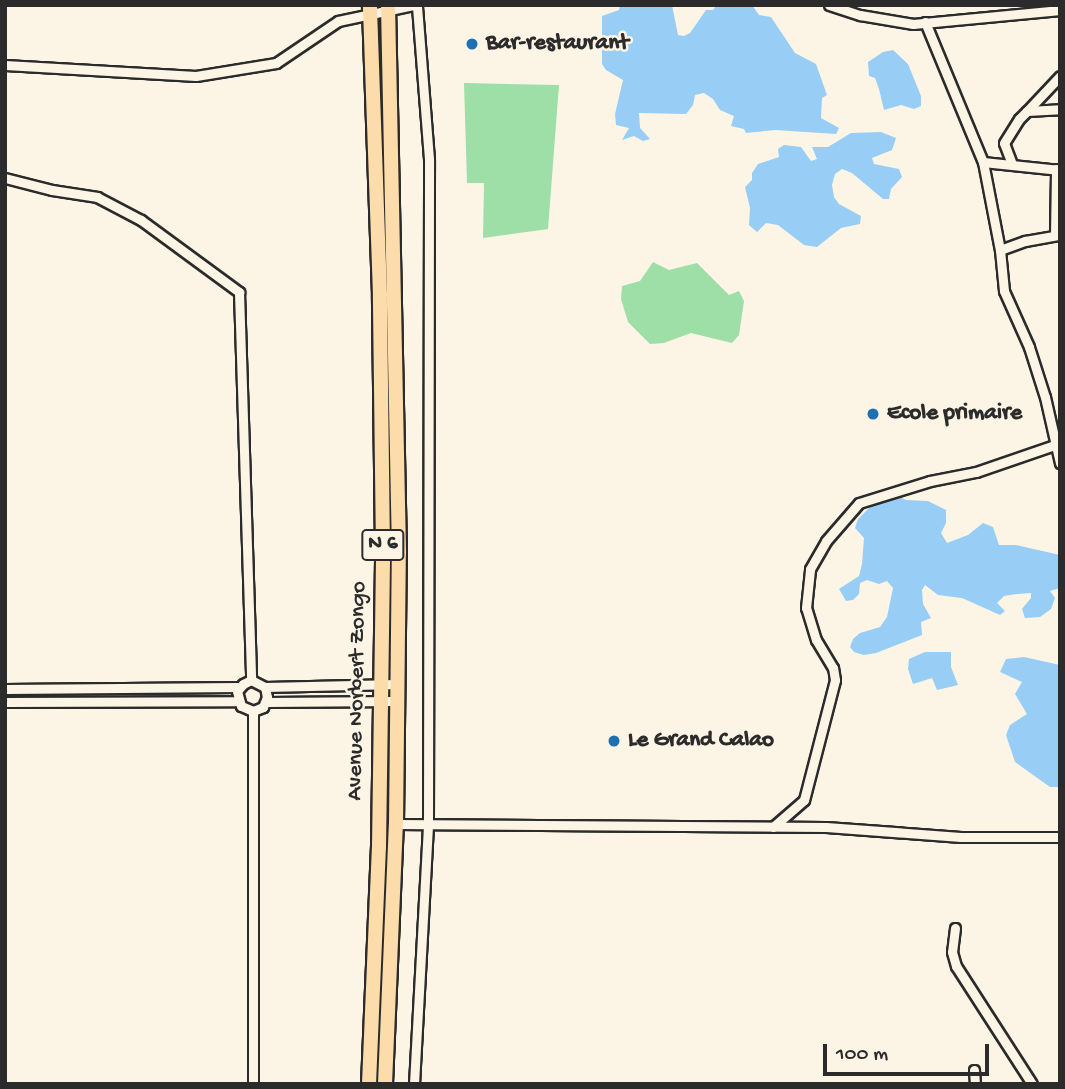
<!DOCTYPE html>
<style>
body{margin:0}
#map{position:relative;width:1065px;height:1089px;overflow:hidden;background:#fcf5e5;font-family:"Gochi Hand",sans-serif}
div>[style]{position:absolute}
.green>*{inset:0;background:#9edea7}
.water>*{inset:0;background:#98cdf6}
.roads{filter:drop-shadow(2px 0 #2b2b2b) drop-shadow(-2px 0 #2b2b2b) drop-shadow(0 2px #2b2b2b) drop-shadow(0 -2px #2b2b2b)}
.street>*{height:9px;margin:-4.5px;padding:0 4.5px;transform-origin:4.5px;border-radius:4.5px;background:#fcf5e5}
.primary>*{height:14px;margin:-7px;padding:0 7px;transform-origin:7px;border-radius:7px;background:#fddcac}
.dots>*{width:19px;height:19px;translate:-50% -50%;box-sizing:border-box;border:4px solid #fcf5e5;border-radius:50%}
span{translate:-50% -50%;white-space:nowrap;text-align:center;line-height:1.15;-webkit-text-stroke:5px #fcf5e5;paint-order:stroke}
.shield-label span{padding:2px 5px;background:#fcf5e5;border:2px solid;border-radius:5px;-webkit-text-stroke-width:0}
.shield-label{font-size:21px;color:#2b2b2b;font-weight:700}
.poi-label{font-size:23px;color:#2b2b2b;font-weight:700}
.left{translate:0 -50%;text-align:left}
.street-label{font-size:23px;color:#2b2b2b}
.frame{position:absolute;inset:0;border:7px solid #2b2b2b;pointer-events:none}
.scale{position:absolute;left:823px;top:1044px;width:166px;height:32px;box-sizing:border-box;border:4px solid #2b2b2b;border-top:0;padding-left:9px;font-size:21px;line-height:24px;white-space:nowrap;color:#2b2b2b;-webkit-text-stroke:5px #fcf5e5;paint-order:stroke}
</style>
<div id="map">
<div class="green">
<div style="clip-path:polygon(464px 83px,559px 85px,548px 229px,483px 238px,484px 183px,467px 183px)"></div>
<div style="clip-path:polygon(653px 262px,669px 270px,697px 263px,729px 295px,739px 291px,744px 301px,739px 335px,732px 343px,691px 333px,664px 343px,650px 344px,628px 322px,621px 299px,622px 286px,640px 281px)"></div>
</div>
<div class="water">
<div style="clip-path:polygon(620px 5px,672px 5px,678px 35px,684px 36px,690px 33px,706px 10px,713px 10px,717px 5px,752px 5px,759px 15px,771px 17px,795px 53px,816px 64px,827px 95px,822px 98px,821px 118px,839px 128px,836px 134px,775px 130px,746px 133px,744px 129px,731px 126px,734px 116px,720px 110px,713px 99px,704px 93px,695px 95px,693px 105px,686px 114px,639px 113px,640px 128px,650px 139px,643px 141px,634px 136px,622px 140px,629px 128px,616px 125px,615px 114px,623px 80px,606px 70px,602px 64px,602px 16px,619px 10px)"></div>
<div style="clip-path:polygon(893px 50px,908px 64px,921px 96px,921px 106px,914px 109px,901px 105px,884px 110px,879px 89px,875px 78px,869px 76px,868px 62px,883px 52px)"></div>
<div style="clip-path:polygon(881px 132px,896px 138px,892px 150px,872px 158px,874px 164px,899px 169px,902px 177px,891px 189px,889px 199px,883px 199px,852px 173px,842px 169px,835px 174px,832px 185px,834px 197px,839px 204px,861px 216px,860px 224px,841px 228px,817px 247px,804px 245px,778px 225px,766px 223px,757px 232px,749px 225px,750px 208px,745px 187px,752px 180px,752px 173px,758px 164px,779px 157px,778px 149px,784px 145px,801px 147px,811px 161px,817px 159px,812px 147px,828px 147px,851px 133px)"></div>
<div style="clip-path:polygon(896px 495px,906px 500px,928px 501px,946px 510px,946px 523px,941px 533px,947px 543px,968px 535px,983px 523px,993px 527px,999px 545px,1016px 545px,1060px 555px,1060px 588px,1050px 591px,1055px 598px,1051px 609px,1040px 617px,1025px 618px,1022px 609px,1031px 598px,1031px 593px,1017px 594px,1004px 596px,997px 603px,1005px 611px,1000px 615px,962px 598px,938px 595px,925px 585px,922px 590px,923px 604px,931px 618px,921px 622px,922px 635px,876px 653px,864px 655px,854px 652px,850px 647px,853px 639px,860px 633px,880px 627px,887px 617px,893px 588px,887px 581px,879px 584px,867px 580px,860px 583px,859px 594px,853px 600px,846px 601px,839px 589px,859px 576px,862px 564px,864px 538px,855px 528px,858px 519px,877px 500px)"></div>
<div style="clip-path:polygon(925px 652px,951px 652px,951px 667px,958px 685px,937px 690px,932px 678px,913px 684px,908px 669px,909px 659px)"></div>
<div style="clip-path:polygon(1024px 657px,1060px 665px,1060px 787px,1050px 787px,1015px 762px,1006px 735px,1010px 725px,1027px 714px,1015px 694px,1022px 682px,1000px 672px,1006px 659px)"></div>
</div>
<div class="roads">
<div class="street">
<div style="left:829px;top:5px;width:33px;rotate:18deg"></div>
<div style="left:860px;top:15px;width:54px;rotate:9.6deg"></div>
<div style="left:913px;top:24px;width:148px;rotate:-5.4deg"></div>
<div style="left:925px;top:22px;width:152px;rotate:67.5deg"></div>
<div style="left:983px;top:162px;width:90px;rotate:79.1deg"></div>
<div style="left:1000px;top:250px;width:41px;rotate:84.4deg"></div>
<div style="left:1004px;top:291px;width:61px;rotate:65.9deg"></div>
<div style="left:1029px;top:347px;width:52px;rotate:72.3deg"></div>
<div style="left:1045px;top:397px;width:68px;rotate:77.2deg"></div>
<div style="left:5px;top:65px;width:191px;rotate:3.3deg"></div>
<div style="left:196px;top:76px;width:81px;rotate:-9.2deg"></div>
<div style="left:276px;top:63px;width:75px;rotate:-34.1deg"></div>
<div style="left:338px;top:21px;width:78px;rotate:-11.9deg"></div>
<div style="left:1027px;top:111px;width:48px;rotate:-46.7deg"></div>
<div style="left:983px;top:162px;width:77px;rotate:5.9deg"></div>
<div style="left:1012px;top:164px;width:22px;rotate:-111deg"></div>
<div style="left:1004px;top:143px;width:28px;rotate:-58deg"></div>
<div style="left:1019px;top:119px;width:11px;rotate:-45deg"></div>
<div style="left:1027px;top:111px;width:33px;rotate:-3deg"></div>
<div style="left:5px;top:178px;width:49px;rotate:14.3deg"></div>
<div style="left:52px;top:190px;width:46px;rotate:8.8deg"></div>
<div style="left:97px;top:197px;width:50px;rotate:27.6deg"></div>
<div style="left:141px;top:220px;width:122px;rotate:36.3deg"></div>
<div style="left:239px;top:292px;width:388px;rotate:88.2deg"></div>
<div style="left:1055px;top:235px;width:66px;rotate:-89.1deg"></div>
<div style="left:1000px;top:250px;width:27px;rotate:-20deg"></div>
<div style="left:1025px;top:241px;width:35px;rotate:-10deg"></div>
<div style="left:265px;top:687px;width:10px;rotate:79deg"></div>
<div style="left:267px;top:697px;width:11px;rotate:112deg"></div>
<div style="left:263px;top:707px;width:11px;rotate:158deg"></div>
<div style="left:253px;top:711px;width:13px;rotate:-157deg"></div>
<div style="left:241px;top:706px;width:16px;rotate:-105deg"></div>
<div style="left:237px;top:691px;width:9px;rotate:-49deg"></div>
<div style="left:243px;top:684px;width:9px;rotate:-27deg"></div>
<div style="left:251px;top:680px;width:16px;rotate:27deg"></div>
<div style="left:265px;top:687px;width:133px;rotate:-1.3deg"></div>
<div style="left:5px;top:689px;width:234px;rotate:-0.5deg"></div>
<div style="left:5px;top:702px;width:233px;rotate:-0.2deg"></div>
<div style="left:266px;top:702px;width:132px;rotate:-0.4deg"></div>
<div style="left:396px;top:824px;width:430px;rotate:0.4deg"></div>
<div style="left:826px;top:827px;width:135px;rotate:4.2deg"></div>
<div style="left:961px;top:837px;width:99px"></div>
<div style="left:773px;top:827px;width:41px;rotate:-41.1deg"></div>
<div style="left:804px;top:800px;width:124px;rotate:-75.5deg"></div>
<div style="left:835px;top:680px;width:12px;rotate:-99deg"></div>
<div style="left:833px;top:668px;width:33px;rotate:-121deg"></div>
<div style="left:816px;top:640px;width:34px;rotate:-107deg"></div>
<div style="left:806px;top:608px;width:39px;rotate:-84deg"></div>
<div style="left:810px;top:569px;width:32px;rotate:-60deg"></div>
<div style="left:826px;top:541px;width:50px;rotate:-49deg"></div>
<div style="left:859px;top:503px;width:74px;rotate:-17.2deg"></div>
<div style="left:930px;top:481px;width:47px;rotate:-11.1deg"></div>
<div style="left:976px;top:472px;width:83px;rotate:-18.9deg"></div>
<div style="left:955px;top:928px;width:24px;rotate:97deg"></div>
<div style="left:952px;top:952px;width:15px;rotate:74deg"></div>
<div style="left:956px;top:966px;width:140px;rotate:57.2deg"></div>
<div style="left:974px;top:1070px;width:14px;rotate:86deg"></div>
<div style="left:253px;top:1084px;width:373px;rotate:-90deg"></div>
<div style="left:414px;top:1084px;width:260px;rotate:-86.9deg"></div>
<div style="left:428px;top:824px;width:665px;rotate:-89.91deg"></div>
<div style="left:429px;top:159px;width:154px;rotate:-94.5deg"></div>
</div>
<div class="primary">
<div style="left:369px;top:1084px;width:237px;rotate:-87.6deg"></div>
<div style="left:379px;top:847px;width:296px;rotate:-89.2deg"></div>
<div style="left:383px;top:551px;width:256px;rotate:-90.7deg"></div>
<div style="left:380px;top:295px;width:290px;rotate:-92deg"></div>
<div style="left:385px;top:1084px;width:260px;rotate:-87.6deg"></div>
<div style="left:396px;top:824px;width:271px;rotate:-89.4deg"></div>
<div style="left:399px;top:553px;width:548px;rotate:-91.15deg"></div>
</div>
</div>
<div class="dots">
<div style="left:472px;top:44px;background:#1f6fb2"></div>
<div style="left:873px;top:414px;background:#1f6fb2"></div>
<div style="left:614px;top:741px;background:#1f6fb2"></div>
</div>
<div class="shield-label">
<span style="left:383px;top:545px">N 6</span>
</div>
<div class="poi-label">
<span class="left" style="left:486px;top:44px">Bar-restaurant</span>
<span class="left" style="left:887px;top:414px">Ecole primaire</span>
<span class="left" style="left:628px;top:741px">Le Grand Calao</span>
</div>
<div class="street-label">
<span style="left:358px;top:691px;rotate:-89deg">Avenue Norbert Zongo</span>
</div>
<div class="frame"></div>
<div class="scale">100 m</div>
</div>
